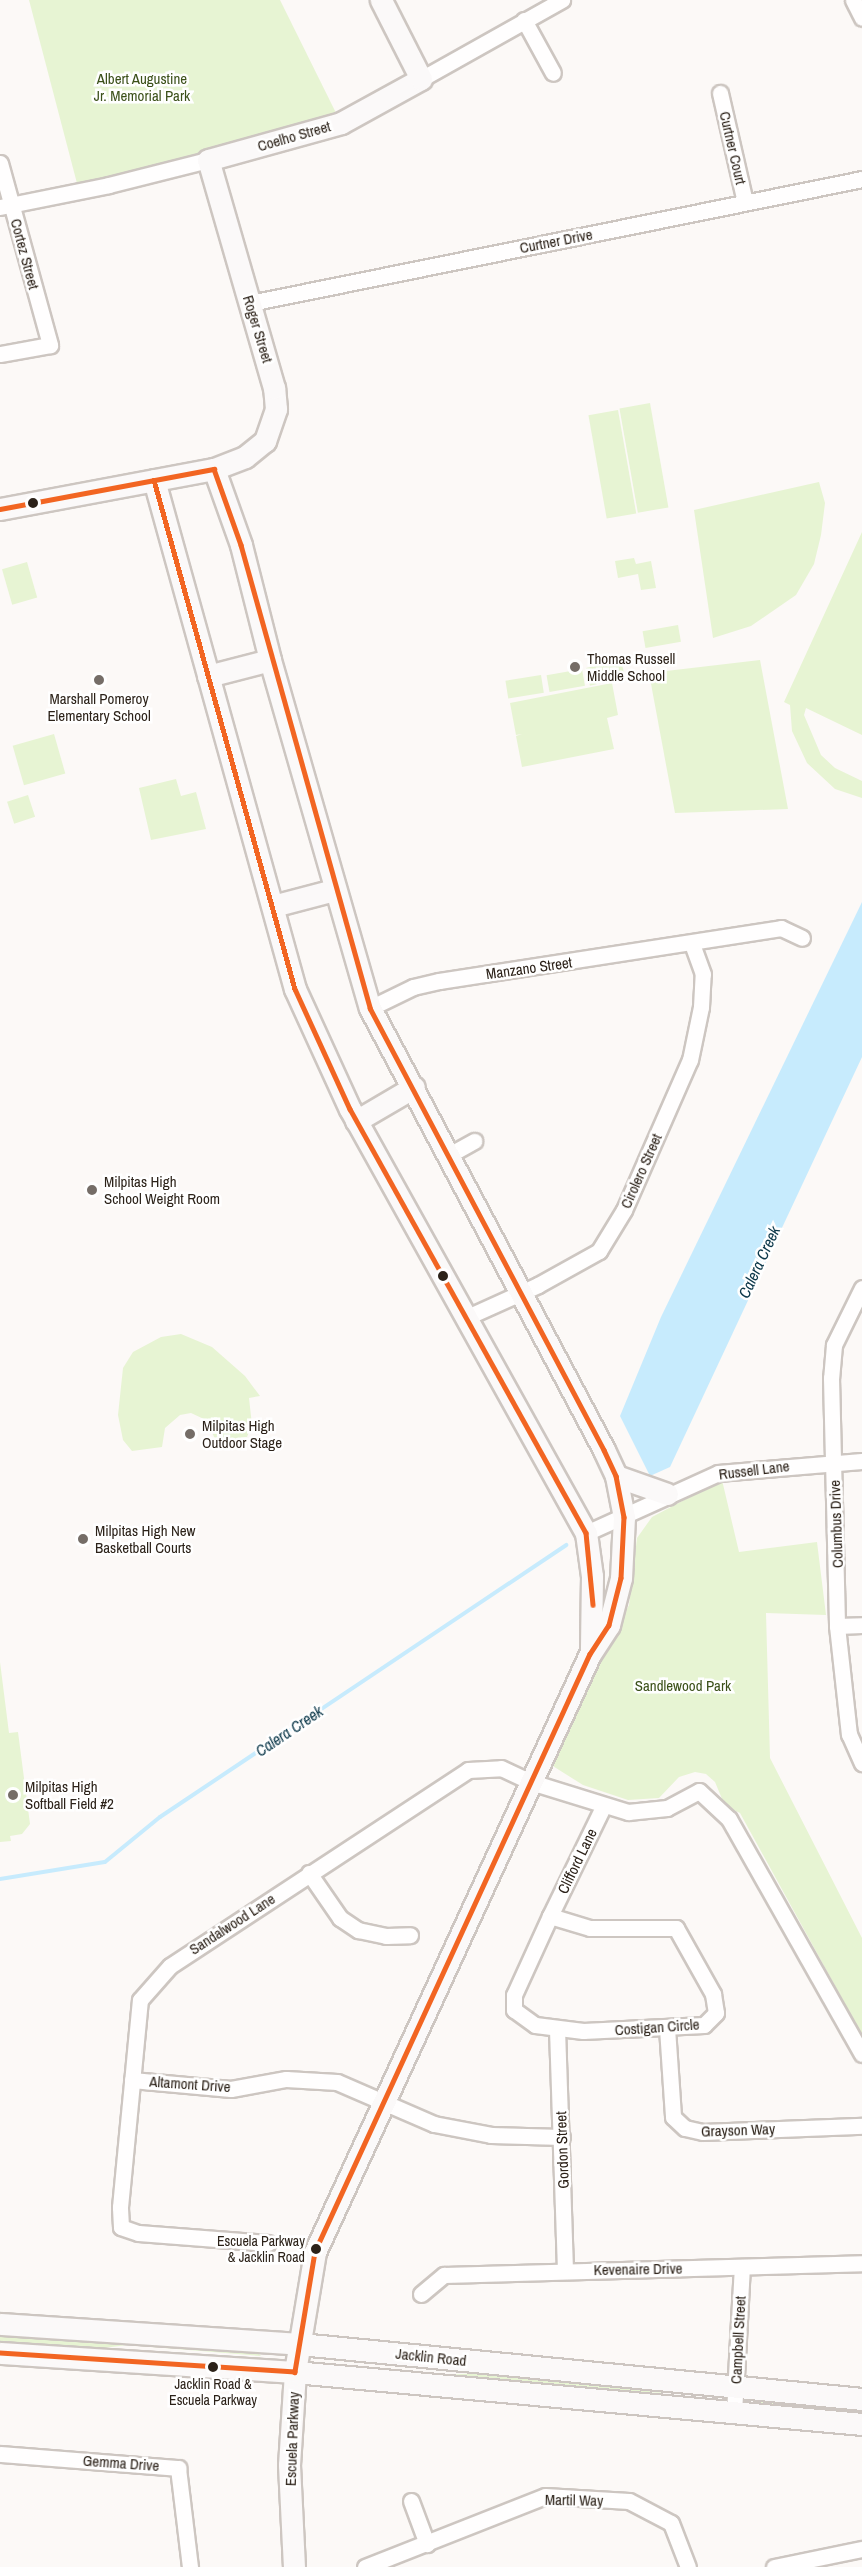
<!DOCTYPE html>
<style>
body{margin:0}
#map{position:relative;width:862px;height:2567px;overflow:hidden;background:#fcf9f7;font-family:"Archivo Narrow",sans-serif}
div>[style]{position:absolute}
.green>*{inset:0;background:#e7f4d3;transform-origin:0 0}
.water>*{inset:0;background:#c7ebfd}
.stream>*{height:4px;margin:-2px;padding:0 2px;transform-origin:2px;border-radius:2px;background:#c7ebfd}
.roads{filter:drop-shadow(2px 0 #cdc6c1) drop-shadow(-2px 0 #cdc6c1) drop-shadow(0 2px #cdc6c1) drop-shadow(0 -2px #cdc6c1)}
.street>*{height:15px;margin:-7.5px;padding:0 7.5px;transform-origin:7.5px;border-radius:7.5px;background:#fffefe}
.secondary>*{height:21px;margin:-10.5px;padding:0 10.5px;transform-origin:10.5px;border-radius:10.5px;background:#fbf9f9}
.bus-1>*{height:4.5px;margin:-2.25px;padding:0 2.25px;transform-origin:2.25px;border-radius:2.25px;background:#f26522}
.dots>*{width:16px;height:16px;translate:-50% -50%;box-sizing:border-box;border:3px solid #fff;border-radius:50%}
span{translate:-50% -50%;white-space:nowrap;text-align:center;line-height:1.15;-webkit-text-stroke:5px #fff;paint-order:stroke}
.bus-label{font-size:14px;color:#2c2219}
.right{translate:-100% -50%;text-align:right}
.park-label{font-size:15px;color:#3b5019}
.street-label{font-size:15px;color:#2c2219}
.poi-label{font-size:15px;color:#2c2219}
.left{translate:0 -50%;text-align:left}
.water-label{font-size:16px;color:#0b3749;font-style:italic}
</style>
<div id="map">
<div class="green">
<div style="clip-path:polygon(29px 0,280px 0,341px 123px,79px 191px)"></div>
<div style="left:650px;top:403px;width:106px;height:31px;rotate:80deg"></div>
<div style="left:618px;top:410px;width:105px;height:30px;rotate:80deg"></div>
<div style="clip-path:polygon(819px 482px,825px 503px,821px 535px,814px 564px,796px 595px,751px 626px,713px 638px,694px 510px)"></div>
<div style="clip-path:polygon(862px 532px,862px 735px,806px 708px,804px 715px,821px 755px,835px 768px,862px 781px,862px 798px,835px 789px,807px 763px,792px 731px,790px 705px,784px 702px)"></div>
<div style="clip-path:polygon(634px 558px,636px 564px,651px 561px,656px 588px,641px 590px,638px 574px,618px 578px,615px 561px)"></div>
<div style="left:27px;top:562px;width:37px;height:26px;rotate:74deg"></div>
<div style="left:678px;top:625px;width:17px;height:36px;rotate:80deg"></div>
<div style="left:621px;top:660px;width:18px;height:36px;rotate:77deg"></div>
<div style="clip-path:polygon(760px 660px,788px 809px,675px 813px,649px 673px)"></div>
<div style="left:582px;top:669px;width:17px;height:36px;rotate:80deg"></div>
<div style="left:541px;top:675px;width:18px;height:36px;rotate:81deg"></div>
<div style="clip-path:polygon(612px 683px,618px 715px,607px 718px,614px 749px,522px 767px,516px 736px,522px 734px,516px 735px,510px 703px)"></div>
<div style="left:54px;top:734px;width:41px;height:43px;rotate:74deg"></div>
<div style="clip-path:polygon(176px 779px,181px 796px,196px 792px,206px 829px,151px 840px,139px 788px)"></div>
<div style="left:28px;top:795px;width:23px;height:22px;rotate:72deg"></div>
<div style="clip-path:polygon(181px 1334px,212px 1347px,245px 1376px,260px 1396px,249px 1398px,252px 1425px,247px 1437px,216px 1441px,206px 1420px,191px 1413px,180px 1415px,165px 1428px,162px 1447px,132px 1451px,123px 1440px,118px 1415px,123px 1368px,133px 1352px,161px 1337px)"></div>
<div style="clip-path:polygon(722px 1480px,739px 1552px,817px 1542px,826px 1615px,766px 1613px,770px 1758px,862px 1938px,862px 2035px,740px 1813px,725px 1806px,715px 1782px,706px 1774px,695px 1772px,679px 1777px,659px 1798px,628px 1800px,583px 1785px,548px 1763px,629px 1605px,637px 1538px,652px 1517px)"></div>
<div style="clip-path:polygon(0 1662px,9px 1733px,18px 1732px,30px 1824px,22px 1834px,10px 1836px,11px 1841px,0 1842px)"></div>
<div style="clip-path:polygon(0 2332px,258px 2353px,261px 2356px,127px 2345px,96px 2349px,0 2341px)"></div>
<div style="clip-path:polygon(480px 2373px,707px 2393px,709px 2394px,596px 2391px,425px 2376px)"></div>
<div style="clip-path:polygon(756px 2398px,862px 2406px,862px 2417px,757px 2405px)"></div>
</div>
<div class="water">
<div style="clip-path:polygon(862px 902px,862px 1057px,670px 1467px,650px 1476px,620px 1416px,661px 1317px)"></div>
</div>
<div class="stream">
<div style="left:0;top:1879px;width:106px;rotate:-9.2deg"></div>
<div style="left:105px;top:1862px;width:71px;rotate:-39.3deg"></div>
<div style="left:160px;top:1817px;width:489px;rotate:-33.8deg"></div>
</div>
<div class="roads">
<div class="street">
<div style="left:853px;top:0;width:20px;rotate:63deg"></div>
<div style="left:524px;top:20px;width:60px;rotate:61.3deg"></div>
<div style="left:421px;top:79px;width:162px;rotate:-29.3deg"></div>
<div style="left:720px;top:93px;width:112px;rotate:77.1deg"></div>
<div style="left:0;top:163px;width:189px;rotate:74.6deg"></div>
<div style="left:50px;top:345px;width:51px;rotate:169.8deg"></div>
<div style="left:0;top:207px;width:111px;rotate:-11.4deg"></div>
<div style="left:109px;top:185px;width:102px;rotate:-14.2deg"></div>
<div style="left:250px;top:303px;width:624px;rotate:-11.45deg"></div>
<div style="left:370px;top:1008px;width:48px;rotate:-26deg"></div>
<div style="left:413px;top:987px;width:27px;rotate:-13deg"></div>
<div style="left:439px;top:981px;width:346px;rotate:-8.8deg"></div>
<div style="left:781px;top:928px;width:23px;rotate:25deg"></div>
<div style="left:449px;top:1155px;width:29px;rotate:-29deg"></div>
<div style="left:862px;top:1288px;width:64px;rotate:116.2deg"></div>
<div style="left:834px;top:1345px;width:33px;rotate:95deg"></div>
<div style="left:831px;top:1378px;width:248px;rotate:88.6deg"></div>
<div style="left:837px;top:1626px;width:109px;rotate:83.7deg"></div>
<div style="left:849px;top:1734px;width:32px;rotate:66deg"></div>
<div style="left:465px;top:1318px;width:80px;rotate:-24.3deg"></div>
<div style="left:538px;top:1285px;width:70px;rotate:-29.1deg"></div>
<div style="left:599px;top:1251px;width:48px;rotate:-58.6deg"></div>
<div style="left:624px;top:1210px;width:164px;rotate:-66.3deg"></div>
<div style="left:690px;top:1060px;width:54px;rotate:-78.3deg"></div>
<div style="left:701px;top:1007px;width:33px;rotate:-87deg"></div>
<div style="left:703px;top:974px;width:33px;rotate:-110deg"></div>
<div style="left:586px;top:1533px;width:145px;rotate:-24.4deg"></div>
<div style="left:718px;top:1473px;width:144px;rotate:-4.8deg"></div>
<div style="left:837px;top:1626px;width:25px;rotate:-2deg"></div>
<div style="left:309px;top:1873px;width:55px;rotate:55.4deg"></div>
<div style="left:340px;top:1918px;width:22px;rotate:34deg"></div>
<div style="left:358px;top:1930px;width:29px;rotate:12deg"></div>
<div style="left:386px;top:1936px;width:24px;rotate:-2deg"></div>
<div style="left:550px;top:1916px;width:42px;rotate:16.7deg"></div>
<div style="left:590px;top:1928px;width:86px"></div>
<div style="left:676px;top:1928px;width:76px;rotate:60.7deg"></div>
<div style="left:713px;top:1994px;width:19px;rotate:81deg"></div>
<div style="left:716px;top:2013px;width:17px;rotate:135deg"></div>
<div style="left:704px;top:2025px;width:121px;rotate:177.2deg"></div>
<div style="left:583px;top:2031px;width:48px;rotate:-172.9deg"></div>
<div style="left:535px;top:2025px;width:26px;rotate:-144deg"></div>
<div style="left:514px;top:2010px;width:15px;rotate:-90deg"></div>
<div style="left:514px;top:1995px;width:87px;rotate:-65.5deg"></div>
<div style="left:550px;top:1916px;width:121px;rotate:-64.1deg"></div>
<div style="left:667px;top:2028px;width:89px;rotate:86.1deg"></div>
<div style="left:673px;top:2117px;width:16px;rotate:43deg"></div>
<div style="left:685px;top:2128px;width:18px;rotate:13deg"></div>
<div style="left:703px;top:2132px;width:159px;rotate:-2.2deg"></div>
<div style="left:557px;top:2029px;width:242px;rotate:88.1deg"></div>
<div style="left:132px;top:2080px;width:99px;rotate:5.2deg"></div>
<div style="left:231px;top:2089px;width:56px;rotate:-10.3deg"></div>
<div style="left:286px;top:2079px;width:51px;rotate:3.4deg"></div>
<div style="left:337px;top:2082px;width:106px;rotate:23.4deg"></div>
<div style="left:434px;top:2124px;width:58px;rotate:10.9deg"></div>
<div style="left:491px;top:2135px;width:71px;rotate:1.6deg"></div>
<div style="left:268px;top:2243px;width:130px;rotate:-175.6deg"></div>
<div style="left:138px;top:2233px;width:18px;rotate:-161deg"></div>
<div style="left:121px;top:2227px;width:20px;rotate:-93deg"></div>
<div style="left:120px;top:2207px;width:208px;rotate:-84.5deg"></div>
<div style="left:140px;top:2000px;width:45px;rotate:-48.6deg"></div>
<div style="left:170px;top:1966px;width:357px;rotate:-33.3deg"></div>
<div style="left:468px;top:1770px;width:33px;rotate:-3deg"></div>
<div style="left:501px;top:1768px;width:33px;rotate:25deg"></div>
<div style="left:531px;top:1782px;width:102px;rotate:17.2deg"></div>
<div style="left:628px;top:1812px;width:39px;rotate:-6deg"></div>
<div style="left:667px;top:1808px;width:36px;rotate:-28deg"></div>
<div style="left:699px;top:1791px;width:41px;rotate:43deg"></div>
<div style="left:729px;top:1819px;width:270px;rotate:60.5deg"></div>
<div style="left:421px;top:2294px;width:30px;rotate:-40deg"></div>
<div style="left:444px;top:2275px;width:418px;rotate:-1.6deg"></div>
<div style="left:734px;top:2413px;width:146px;rotate:-86.9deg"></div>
<div style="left:0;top:2454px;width:179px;rotate:4.5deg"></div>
<div style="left:178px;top:2468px;width:100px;rotate:83.1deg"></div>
<div style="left:411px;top:2501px;width:46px;rotate:69.6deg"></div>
<div style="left:365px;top:2567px;width:193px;rotate:-21.5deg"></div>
<div style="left:545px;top:2496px;width:84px;rotate:3.4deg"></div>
<div style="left:629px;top:2501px;width:47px;rotate:27.6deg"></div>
<div style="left:671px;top:2523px;width:47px;rotate:68.9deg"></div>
<div style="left:774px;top:2567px;width:90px;rotate:-11.6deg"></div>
</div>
<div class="secondary">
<div style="left:214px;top:469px;width:81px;rotate:70.4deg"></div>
<div style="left:241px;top:545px;width:119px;rotate:75.8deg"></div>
<div style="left:270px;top:660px;width:362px;rotate:74deg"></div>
<div style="left:370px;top:1008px;width:500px;rotate:62.1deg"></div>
<div style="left:604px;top:1450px;width:29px;rotate:65deg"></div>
<div style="left:616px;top:1476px;width:42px;rotate:79deg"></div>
<div style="left:624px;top:1517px;width:61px;rotate:92.8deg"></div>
<div style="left:621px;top:1578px;width:49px;rotate:104.3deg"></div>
<div style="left:609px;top:1625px;width:35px;rotate:123deg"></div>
<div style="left:590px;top:1654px;width:658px;rotate:114.7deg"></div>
<div style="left:315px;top:2252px;width:122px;rotate:99.5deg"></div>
<div style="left:295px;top:2372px;width:93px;rotate:93.7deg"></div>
<div style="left:289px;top:2465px;width:102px;rotate:87.2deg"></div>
<div style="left:154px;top:480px;width:528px;rotate:74.52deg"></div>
<div style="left:295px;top:989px;width:132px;rotate:65.4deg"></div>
<div style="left:350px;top:1109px;width:485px;rotate:60.9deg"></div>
<div style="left:586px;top:1533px;width:43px;rotate:82.1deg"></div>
<div style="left:592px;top:1576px;width:73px;rotate:90.8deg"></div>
<div style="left:0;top:509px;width:218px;rotate:-10.6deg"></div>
<div style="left:214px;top:469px;width:33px;rotate:-21deg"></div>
<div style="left:245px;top:457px;width:26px;rotate:-39deg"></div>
<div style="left:265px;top:441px;width:34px;rotate:-71deg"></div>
<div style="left:276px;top:409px;width:21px;rotate:-95deg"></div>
<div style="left:274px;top:388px;width:237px;rotate:-106.1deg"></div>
<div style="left:208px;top:160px;width:138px;rotate:-15.5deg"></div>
<div style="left:341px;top:123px;width:91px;rotate:-28.8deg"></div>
<div style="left:421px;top:79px;width:89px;rotate:-116.9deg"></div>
<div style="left:208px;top:676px;width:64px;rotate:-14.5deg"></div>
<div style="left:273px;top:906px;width:63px;rotate:-14.7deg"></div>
<div style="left:356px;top:1121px;width:67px;rotate:-30.4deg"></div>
<div style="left:616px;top:1476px;width:54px;rotate:19.4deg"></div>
<div style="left:0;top:2324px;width:301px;rotate:3.8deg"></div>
<div style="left:300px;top:2344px;width:565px;rotate:5.59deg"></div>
<div style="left:0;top:2353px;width:296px;rotate:3.7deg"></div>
<div style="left:295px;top:2372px;width:569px;rotate:5.24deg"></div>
</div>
</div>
<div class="bus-1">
<div style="left:154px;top:480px;width:528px;rotate:74.52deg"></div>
<div style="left:295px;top:989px;width:132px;rotate:65.4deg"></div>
<div style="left:350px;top:1109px;width:485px;rotate:60.9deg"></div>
<div style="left:586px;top:1533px;width:72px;rotate:84.4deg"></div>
<div style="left:0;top:509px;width:218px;rotate:-10.6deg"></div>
<div style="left:214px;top:469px;width:81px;rotate:70.4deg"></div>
<div style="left:241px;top:545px;width:481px;rotate:74.4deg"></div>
<div style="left:370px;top:1008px;width:500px;rotate:62.1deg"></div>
<div style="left:604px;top:1450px;width:29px;rotate:65deg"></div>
<div style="left:616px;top:1476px;width:42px;rotate:79deg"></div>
<div style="left:624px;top:1517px;width:61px;rotate:92.8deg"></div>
<div style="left:621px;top:1578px;width:49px;rotate:104.3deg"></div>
<div style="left:609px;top:1625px;width:35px;rotate:123deg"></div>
<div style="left:590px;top:1654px;width:658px;rotate:114.7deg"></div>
<div style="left:315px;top:2252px;width:122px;rotate:99.5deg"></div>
<div style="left:295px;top:2372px;width:296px;rotate:-176.3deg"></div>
</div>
<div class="dots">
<div style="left:33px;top:503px;background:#2c2219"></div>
<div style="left:575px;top:667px;background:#756d67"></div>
<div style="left:99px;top:680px;background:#756d67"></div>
<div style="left:92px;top:1190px;background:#756d67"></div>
<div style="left:443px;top:1276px;background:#2c2219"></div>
<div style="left:190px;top:1434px;background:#756d67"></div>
<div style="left:83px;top:1539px;background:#756d67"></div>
<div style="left:13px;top:1795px;background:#756d67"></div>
<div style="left:316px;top:2249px;background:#2c2219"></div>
<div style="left:213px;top:2367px;background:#2c2219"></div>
</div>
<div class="bus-label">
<span class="right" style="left:305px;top:2249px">Escuela Parkway<br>&amp; Jacklin Road</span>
<span style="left:213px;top:2392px">Jacklin Road &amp;<br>Escuela Parkway</span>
</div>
<div class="park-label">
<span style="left:142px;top:87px">Albert Augustine<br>Jr. Memorial Park</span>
<span style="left:683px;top:1686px">Sandlewood Park</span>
</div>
<div class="street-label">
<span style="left:294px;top:136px;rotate:-16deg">Coelho Street</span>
<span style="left:733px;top:148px;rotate:77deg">Curtner Court</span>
<span style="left:556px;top:241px;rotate:-11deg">Curtner Drive</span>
<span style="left:25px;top:254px;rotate:75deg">Cortez Street</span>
<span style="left:258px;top:329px;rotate:73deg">Roger Street</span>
<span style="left:529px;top:968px;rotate:-8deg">Manzano Street</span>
<span style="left:641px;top:1171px;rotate:-66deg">Cirolero Street</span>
<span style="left:754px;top:1470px;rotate:-7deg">Russell Lane</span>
<span style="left:836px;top:1524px;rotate:-92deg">Columbus Drive</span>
<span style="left:577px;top:1861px;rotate:-64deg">Clifford Lane</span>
<span style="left:232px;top:1924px;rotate:-33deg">Sandalwood Lane</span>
<span style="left:657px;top:2027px;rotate:-4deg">Costigan Circle</span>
<span style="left:190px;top:2084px;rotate:4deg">Altamont Drive</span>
<span style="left:738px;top:2130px;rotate:-2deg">Grayson Way</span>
<span style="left:562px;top:2150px;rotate:-92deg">Gordon Street</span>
<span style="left:638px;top:2269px;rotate:-1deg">Kevenaire Drive</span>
<span style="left:738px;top:2340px;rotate:-87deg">Campbell Street</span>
<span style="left:431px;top:2357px;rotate:6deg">Jacklin Road</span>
<span style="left:292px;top:2439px;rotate:-88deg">Escuela Parkway</span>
<span style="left:121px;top:2463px;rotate:4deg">Gemma Drive</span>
<span style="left:574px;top:2500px;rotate:1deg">Martil Way</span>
</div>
<div class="poi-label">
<span class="left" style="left:587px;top:667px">Thomas Russell<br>Middle School</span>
<span style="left:99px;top:707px">Marshall Pomeroy<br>Elementary School</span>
<span class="left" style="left:104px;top:1190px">Milpitas High<br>School Weight Room</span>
<span class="left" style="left:202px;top:1434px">Milpitas High<br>Outdoor Stage</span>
<span class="left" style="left:95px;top:1539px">Milpitas High New<br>Basketball Courts</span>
<span class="left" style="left:25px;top:1795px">Milpitas High<br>Softball Field #2</span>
</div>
<div class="water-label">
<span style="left:759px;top:1262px;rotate:-65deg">Calera Creek</span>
<span style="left:289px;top:1731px;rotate:-34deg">Calera Creek</span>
</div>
</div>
